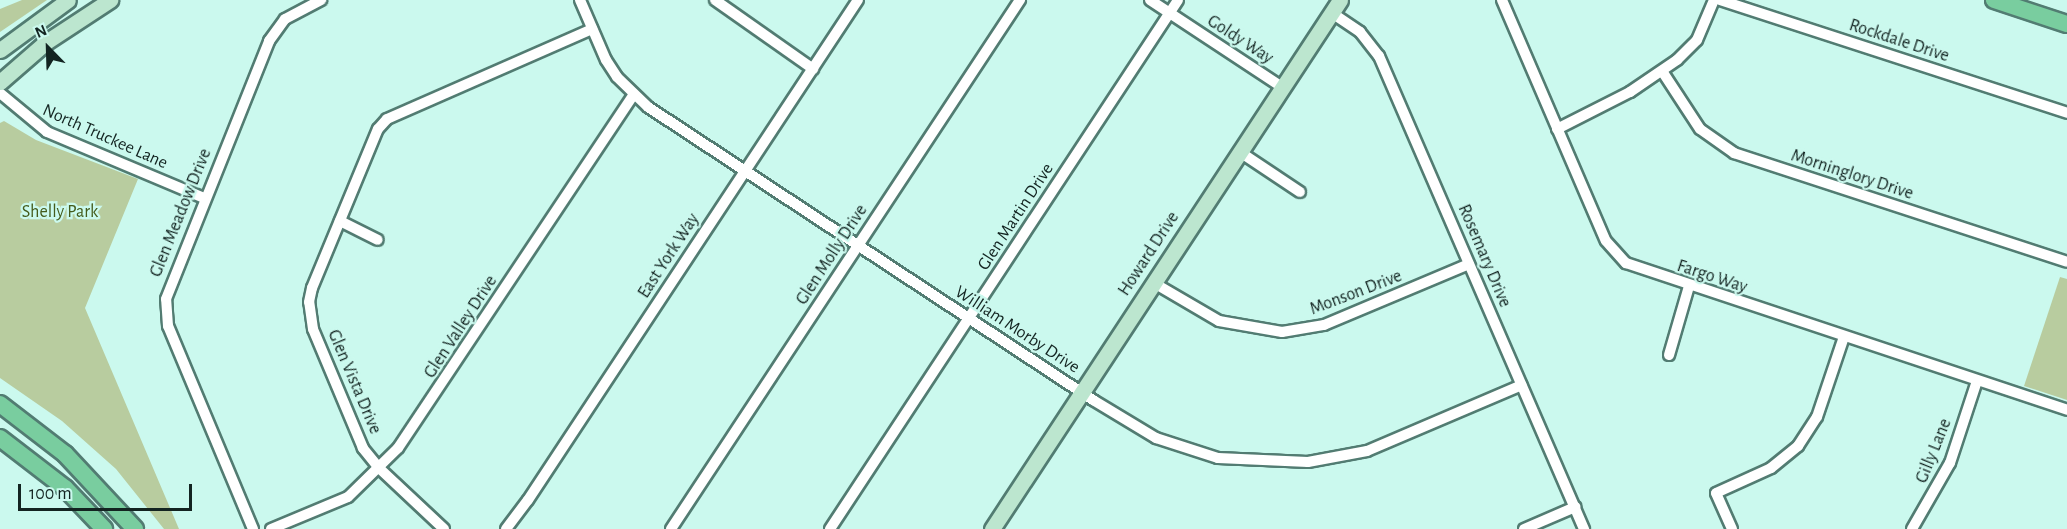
<!DOCTYPE html>
<style>
body{margin:0}
#map{position:relative;width:2067px;height:529px;overflow:hidden;background:#cbf9ee;font-family:"Alegreya Sans",sans-serif}
div>[style]{position:absolute}
.green>*{inset:0;background:#b8cc9f}
.roads{filter:drop-shadow(2px 0 #527c72) drop-shadow(-2px 0 #527c72) drop-shadow(0 2px #527c72) drop-shadow(0 -2px #527c72)}
.street>*{height:10px;margin:-5px;padding:0 5px;transform-origin:5px;border-radius:5px;background:#fff}
.secondary>*{height:15px;margin:-7.5px;padding:0 7.5px;transform-origin:7.5px;border-radius:7.5px;background:#bce6cf}
.primary>*{height:16px;margin:-8px;padding:0 8px;transform-origin:8px;border-radius:8px;background:#79cd9f}
span{translate:-50% -50%;white-space:nowrap;text-align:center;line-height:1.15;-webkit-text-stroke:4.5px #cbf9ee;paint-order:stroke}
.street-label{font-size:18px;color:#132421}
.park-label{font-size:18px;color:#445b1b}
.north{position:absolute;left:18px;top:18px;width:60px;height:60px;-webkit-text-stroke:4px #cbf9ee;paint-order:stroke;rotate:337deg;font-size:16px;font-weight:700;line-height:24px;text-align:center;color:#132421}
.north::after{content:'';display:block;margin:auto;width:21px;height:27px;background:#132421;clip-path:polygon(50% 0,100% 100%,50% 72%,0 100%)}
.scale{position:absolute;left:18px;top:484px;width:174px;height:27px;box-sizing:border-box;border:3px solid #132421;border-top:0;padding-left:8px;font-size:18px;line-height:21px;white-space:nowrap;color:#132421;-webkit-text-stroke:4px #cbf9ee;paint-order:stroke}
</style>
<div id="map">
<div class="green">
<div style="clip-path:polygon(22px 0,47px 0,0 32px,0 9px)"></div>
<div style="clip-path:polygon(4px 121px,36px 140px,138px 179px,85px 308px,179px 529px,164px 529px,116px 469px,62px 421px,0 378px,0 123px)"></div>
<div style="clip-path:polygon(2060px 277px,2067px 279px,2067px 400px,2024px 386px)"></div>
</div>
<div class="roads">
<div class="street">
<div style="left:580px;top:0;width:65px;rotate:66.6deg"></div>
<div style="left:606px;top:60px;width:20px;rotate:57deg"></div>
<div style="left:617px;top:77px;width:43px;rotate:44.1deg"></div>
<div style="left:648px;top:107px;width:533px;rotate:33.36deg"></div>
<div style="left:1093px;top:400px;width:74px;rotate:31.1deg"></div>
<div style="left:1156px;top:438px;width:65px;rotate:17.9deg"></div>
<div style="left:1218px;top:458px;width:90px;rotate:2.5deg"></div>
<div style="left:1308px;top:462px;width:60px;rotate:-10.6deg"></div>
<div style="left:1367px;top:451px;width:168px;rotate:-23.1deg"></div>
<div style="left:715px;top:0;width:120px;rotate:35.1deg"></div>
<div style="left:1150px;top:0;width:158px;rotate:33.4deg"></div>
<div style="left:1502px;top:0;width:262px;rotate:66.7deg"></div>
<div style="left:1606px;top:241px;width:30px;rotate:48deg"></div>
<div style="left:1626px;top:263px;width:465px;rotate:18.4deg"></div>
<div style="left:1720px;top:0;width:365px;rotate:18deg"></div>
<div style="left:1332px;top:13px;width:34px;rotate:34deg"></div>
<div style="left:1360px;top:32px;width:31px;rotate:52deg"></div>
<div style="left:1379px;top:56px;width:516px;rotate:66.57deg"></div>
<div style="left:1662px;top:71px;width:69px;rotate:56.8deg"></div>
<div style="left:1700px;top:129px;width:42px;rotate:35.2deg"></div>
<div style="left:1734px;top:153px;width:350px;rotate:18.1deg"></div>
<div style="left:0;top:93px;width:61px;rotate:39.7deg"></div>
<div style="left:47px;top:132px;width:170px;rotate:22.8deg"></div>
<div style="left:1557px;top:129px;width:82px;rotate:-26.9deg"></div>
<div style="left:1630px;top:92px;width:57px;rotate:-34.2deg"></div>
<div style="left:1677px;top:60px;width:28px;rotate:-45deg"></div>
<div style="left:1697px;top:40px;width:43px;rotate:-67deg"></div>
<div style="left:1240px;top:152px;width:72px;rotate:33.7deg"></div>
<div style="left:340px;top:221px;width:42px;rotate:26.6deg"></div>
<div style="left:1154px;top:283px;width:75px;rotate:30.3deg"></div>
<div style="left:1219px;top:321px;width:64px;rotate:9.9deg"></div>
<div style="left:1282px;top:332px;width:43px;rotate:-9.5deg"></div>
<div style="left:1324px;top:325px;width:157px;rotate:-22.8deg"></div>
<div style="left:1669px;top:355px;width:72px;rotate:-73.8deg"></div>
<div style="left:253px;top:529px;width:220px;rotate:-112.7deg"></div>
<div style="left:168px;top:326px;width:27px;rotate:-94deg"></div>
<div style="left:166px;top:299px;width:278px;rotate:-68.2deg"></div>
<div style="left:269px;top:41px;width:27px;rotate:-54deg"></div>
<div style="left:285px;top:19px;width:41px;rotate:-27.8deg"></div>
<div style="left:271px;top:529px;width:83px;rotate:-22.6deg"></div>
<div style="left:348px;top:497px;width:70px;rotate:-44.4deg"></div>
<div style="left:398px;top:448px;width:424px;rotate:-56.3deg"></div>
<div style="left:444px;top:529px;width:89px;rotate:-136.8deg"></div>
<div style="left:379px;top:468px;width:26px;rotate:-129deg"></div>
<div style="left:363px;top:448px;width:129px;rotate:-112.8deg"></div>
<div style="left:313px;top:329px;width:27px;rotate:-98deg"></div>
<div style="left:309px;top:302px;width:14px;rotate:-78deg"></div>
<div style="left:312px;top:288px;width:172px;rotate:-67.5deg"></div>
<div style="left:378px;top:129px;width:13px;rotate:-48deg"></div>
<div style="left:387px;top:119px;width:224px;rotate:-23.7deg"></div>
<div style="left:506px;top:529px;width:36px;rotate:-53deg"></div>
<div style="left:528px;top:500px;width:599px;rotate:-56.58deg"></div>
<div style="left:671px;top:529px;width:634px;rotate:-56.59deg"></div>
<div style="left:830px;top:529px;width:633px;rotate:-56.66deg"></div>
<div style="left:1524px;top:529px;width:56px;rotate:-23.3deg"></div>
<div style="left:1732px;top:529px;width:39px;rotate:-114deg"></div>
<div style="left:1716px;top:493px;width:60px;rotate:-24.4deg"></div>
<div style="left:1771px;top:468px;width:35px;rotate:-39deg"></div>
<div style="left:1798px;top:446px;width:35px;rotate:-57deg"></div>
<div style="left:1817px;top:417px;width:84px;rotate:-71.4deg"></div>
<div style="left:1912px;top:529px;width:76px;rotate:-60.1deg"></div>
<div style="left:1950px;top:463px;width:86px;rotate:-71.8deg"></div>
</div>
<div class="secondary">
<div style="left:0;top:50px;width:84px;rotate:-36.3deg"></div>
<div style="left:0;top:82px;width:61px;rotate:-41deg"></div>
<div style="left:46px;top:42px;width:77px;rotate:-33.3deg"></div>
<div style="left:992px;top:529px;width:633px;rotate:-56.66deg"></div>
</div>
<div class="primary">
<div style="left:1994px;top:0;width:77px;rotate:18.2deg"></div>
<div style="left:0;top:404px;width:82px;rotate:37.6deg"></div>
<div style="left:65px;top:454px;width:103px;rotate:47deg"></div>
<div style="left:0;top:438px;width:82px;rotate:37.6deg"></div>
<div style="left:65px;top:488px;width:57px;rotate:46.4deg"></div>
</div>
</div>
<div class="street-label">
<span style="left:1240px;top:40px;rotate:33deg">Goldy Way</span>
<span style="left:1899px;top:41px;rotate:18deg">Rockdale Drive</span>
<span style="left:105px;top:137px;rotate:24deg">North Truckee Lane</span>
<span style="left:1852px;top:175px;rotate:18deg">Morninglory Drive</span>
<span style="left:181px;top:213px;rotate:-68deg">Glen Meadow Drive</span>
<span style="left:1016px;top:217px;rotate:-57deg">Glen Martin Drive</span>
<span style="left:1149px;top:254px;rotate:-57deg">Howard Drive</span>
<span style="left:832px;top:255px;rotate:-57deg">Glen Molly Drive</span>
<span style="left:669px;top:256px;rotate:-57deg">East York Way</span>
<span style="left:1484px;top:256px;rotate:67deg">Rosemary Drive</span>
<span style="left:1712px;top:277px;rotate:18deg">Fargo Way</span>
<span style="left:1356px;top:293px;rotate:-21deg">Monson Drive</span>
<span style="left:461px;top:327px;rotate:-57deg">Glen Valley Drive</span>
<span style="left:1017px;top:330px;rotate:33deg">William Morby Drive</span>
<span style="left:354px;top:382px;rotate:67deg">Glen Vista Drive</span>
<span style="left:1934px;top:451px;rotate:-68deg">Gilly Lane</span>
</div>
<div class="park-label">
<span style="left:60px;top:212px">Shelly Park</span>
</div>
<div class="north">N</div>
<div class="scale">100 m</div>
</div>
